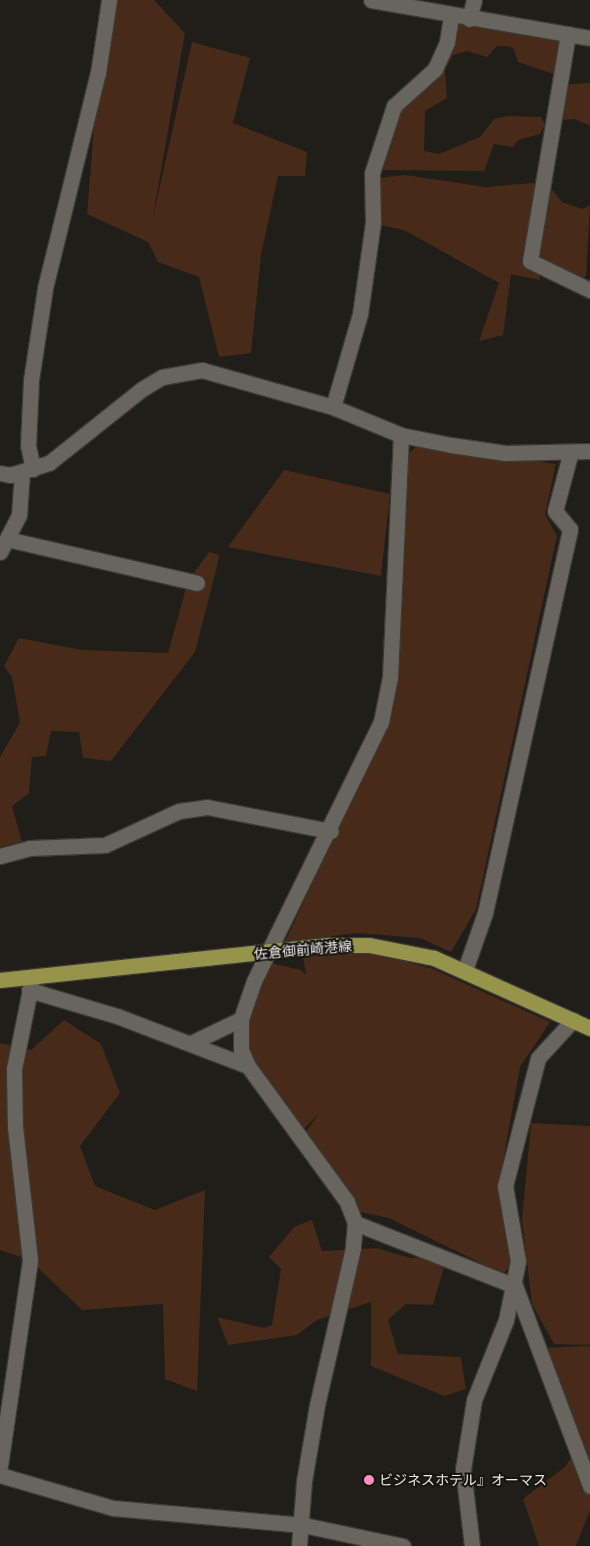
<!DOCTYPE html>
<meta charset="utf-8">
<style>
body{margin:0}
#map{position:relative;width:590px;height:1546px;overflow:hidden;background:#201e19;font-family:"Titillium Web","Noto Sans JP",sans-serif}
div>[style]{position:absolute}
.green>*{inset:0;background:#472a18}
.roads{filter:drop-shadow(1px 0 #3c3a36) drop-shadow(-1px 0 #3c3a36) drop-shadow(0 1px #3c3a36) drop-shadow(0 -1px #3c3a36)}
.minor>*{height:15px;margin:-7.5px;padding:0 7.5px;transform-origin:7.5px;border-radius:7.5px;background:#67655e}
.major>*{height:15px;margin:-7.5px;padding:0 7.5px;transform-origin:7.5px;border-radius:7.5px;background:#95944a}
.dots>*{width:14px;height:14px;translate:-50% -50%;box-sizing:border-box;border:2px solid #171510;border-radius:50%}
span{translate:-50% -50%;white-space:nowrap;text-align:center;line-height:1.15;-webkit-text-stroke:4px #171510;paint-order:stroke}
.street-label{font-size:14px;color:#ebe9e6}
.poi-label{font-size:14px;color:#ebe9e6}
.left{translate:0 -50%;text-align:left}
</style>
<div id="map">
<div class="green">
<div style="clip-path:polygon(117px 0,154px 0,185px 33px,152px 222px,192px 42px,250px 58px,233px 123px,307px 152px,305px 176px,278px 176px,261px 255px,251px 353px,219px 357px,199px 277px,158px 262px,148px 242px,87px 214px,99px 64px)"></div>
<div style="clip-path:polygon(453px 16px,566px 32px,566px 62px,553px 74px,518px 62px,513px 48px,507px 46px,497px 46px,487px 57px,467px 51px,453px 55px,445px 69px,447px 98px,425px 111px,424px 151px,439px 154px,480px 137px,494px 119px,507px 116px,541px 117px,545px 125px,540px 134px,518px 140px,513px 147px,494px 144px,484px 171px,381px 170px,391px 115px,435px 69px)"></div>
<div style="clip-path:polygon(590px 83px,590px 126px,575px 119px,561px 120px,558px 112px,563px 91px,570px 84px)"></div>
<div style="clip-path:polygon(405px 175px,485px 187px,533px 183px,551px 188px,562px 202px,582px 209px,590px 205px,586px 276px,579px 279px,539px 269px,540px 280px,511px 274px,503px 335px,479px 341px,499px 283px,404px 230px,375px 224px,377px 178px)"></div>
<div style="clip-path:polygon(418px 445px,556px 464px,545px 514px,557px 536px,476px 909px,451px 952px,420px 938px,356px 933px,285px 942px,388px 721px,406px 456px)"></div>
<div style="clip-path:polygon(284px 470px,390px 494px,381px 576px,228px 547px)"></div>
<div style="clip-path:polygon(209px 552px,219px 555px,217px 567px,195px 652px,111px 761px,83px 758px,79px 732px,51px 731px,46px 756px,32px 757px,29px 793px,12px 806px,22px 842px,0 847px,0 757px,20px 723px,12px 677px,4px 666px,19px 638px,82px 650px,168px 653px,188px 581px)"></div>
<div style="clip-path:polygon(332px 952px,372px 952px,433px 969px,550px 1022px,520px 1067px,499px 1184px,510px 1266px,503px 1274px,389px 1218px,356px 1211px,304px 1135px,319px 1113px,302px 1131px,252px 1062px,246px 1020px,270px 963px,301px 970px,306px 975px,303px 956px)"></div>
<div style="clip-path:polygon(64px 1020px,101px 1044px,120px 1093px,80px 1146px,95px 1186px,155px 1210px,205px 1190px,197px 1391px,165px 1379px,163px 1304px,82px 1310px,30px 1260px,0 1250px,0 1043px,31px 1050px)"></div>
<div style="clip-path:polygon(531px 1123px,590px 1126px,590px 1345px,554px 1344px,532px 1304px,522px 1220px)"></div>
<div style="clip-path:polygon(312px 1220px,322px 1251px,377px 1248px,410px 1258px,447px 1257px,433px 1305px,406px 1304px,388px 1320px,398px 1354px,461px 1357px,466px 1389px,444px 1396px,371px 1366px,371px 1302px,317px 1320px,297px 1335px,228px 1345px,217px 1317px,264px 1328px,272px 1325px,281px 1269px,269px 1257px,294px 1227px)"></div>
<div style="clip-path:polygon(590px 1346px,590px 1510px,576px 1546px,539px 1546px,523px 1499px,565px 1467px,579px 1445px,538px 1348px)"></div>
</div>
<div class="roads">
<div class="minor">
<div style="left:371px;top:0;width:222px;rotate:9.8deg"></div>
<div style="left:469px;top:19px;width:20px;rotate:-75deg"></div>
<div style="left:568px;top:34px;width:230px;rotate:99.5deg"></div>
<div style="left:530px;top:261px;width:67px;rotate:25.8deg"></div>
<div style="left:333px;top:407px;width:97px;rotate:-73.8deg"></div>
<div style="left:360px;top:314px;width:92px;rotate:-81.9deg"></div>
<div style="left:373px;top:223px;width:50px;rotate:-91.1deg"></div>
<div style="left:372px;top:173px;width:71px;rotate:-71.8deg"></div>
<div style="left:394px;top:106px;width:55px;rotate:-42.1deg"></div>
<div style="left:435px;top:69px;width:30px;rotate:-66deg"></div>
<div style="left:447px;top:42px;width:26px;rotate:-81deg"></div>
<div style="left:33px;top:469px;width:24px;rotate:-102deg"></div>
<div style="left:28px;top:446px;width:66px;rotate:-87.4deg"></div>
<div style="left:31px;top:380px;width:93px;rotate:-81.3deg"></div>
<div style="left:45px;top:288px;width:221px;rotate:-76.2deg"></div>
<div style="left:98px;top:73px;width:74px;rotate:-81.4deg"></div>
<div style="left:0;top:473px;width:10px;rotate:11deg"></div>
<div style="left:10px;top:475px;width:41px;rotate:-17.1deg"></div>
<div style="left:49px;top:463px;width:119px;rotate:-38.5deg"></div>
<div style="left:142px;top:389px;width:23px;rotate:-31deg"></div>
<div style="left:162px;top:377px;width:41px;rotate:-9.9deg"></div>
<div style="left:202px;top:370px;width:136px;rotate:15.8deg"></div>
<div style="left:333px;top:407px;width:74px;rotate:22.4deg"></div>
<div style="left:401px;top:435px;width:51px;rotate:11.3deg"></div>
<div style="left:451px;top:445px;width:55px;rotate:8.4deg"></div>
<div style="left:505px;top:453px;width:85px;rotate:-1.3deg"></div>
<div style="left:7px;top:539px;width:195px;rotate:13deg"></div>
<div style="left:0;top:552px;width:42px;rotate:-62.8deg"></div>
<div style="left:19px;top:515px;width:43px;rotate:-86deg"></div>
<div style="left:0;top:856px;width:31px;rotate:-15deg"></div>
<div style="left:30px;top:848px;width:75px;rotate:-2.3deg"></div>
<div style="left:105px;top:845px;width:81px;rotate:-24.7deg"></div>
<div style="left:179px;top:811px;width:28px;rotate:-8deg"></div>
<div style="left:207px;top:807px;width:126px;rotate:11deg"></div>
<div style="left:465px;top:970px;width:60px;rotate:-70.7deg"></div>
<div style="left:485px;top:913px;width:393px;rotate:-77.5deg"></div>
<div style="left:570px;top:529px;width:23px;rotate:-130deg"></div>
<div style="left:555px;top:511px;width:58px;rotate:-75deg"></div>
<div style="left:29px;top:990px;width:92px;rotate:16.5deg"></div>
<div style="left:117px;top:1016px;width:140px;rotate:20.9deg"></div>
<div style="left:248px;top:1066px;width:168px;rotate:53.9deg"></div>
<div style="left:347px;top:1202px;width:22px;rotate:69deg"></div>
<div style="left:355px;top:1223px;width:25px;rotate:95deg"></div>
<div style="left:353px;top:1248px;width:161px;rotate:102.9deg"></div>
<div style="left:317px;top:1405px;width:77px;rotate:99.7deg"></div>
<div style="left:304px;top:1481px;width:65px;rotate:94.4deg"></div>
<div style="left:241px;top:1019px;width:31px;rotate:90deg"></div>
<div style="left:241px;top:1050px;width:17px;rotate:66deg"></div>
<div style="left:191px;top:1043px;width:55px;rotate:-25.6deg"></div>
<div style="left:241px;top:1019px;width:40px;rotate:-71.1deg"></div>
<div style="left:254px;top:981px;width:288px;rotate:-63.9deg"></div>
<div style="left:381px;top:722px;width:46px;rotate:-78.7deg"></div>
<div style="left:390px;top:677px;width:242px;rotate:-87.4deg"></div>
<div style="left:355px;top:1223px;width:172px;rotate:21.5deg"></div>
<div style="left:515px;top:1286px;width:214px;rotate:69.4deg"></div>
<div style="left:0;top:1466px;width:208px;rotate:-81.7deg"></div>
<div style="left:30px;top:1260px;width:134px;rotate:-96.4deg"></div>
<div style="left:15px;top:1127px;width:58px;rotate:-91deg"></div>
<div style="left:14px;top:1069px;width:91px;rotate:-78.6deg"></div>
<div style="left:0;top:1475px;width:118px;rotate:16.3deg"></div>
<div style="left:113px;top:1508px;width:191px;rotate:5.1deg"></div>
<div style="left:303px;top:1525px;width:102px;rotate:11.9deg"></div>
<div style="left:472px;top:1546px;width:78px;rotate:-96.7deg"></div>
<div style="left:463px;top:1469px;width:70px;rotate:-80.9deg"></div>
<div style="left:474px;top:1400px;width:86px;rotate:-68.2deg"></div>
<div style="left:506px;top:1320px;width:60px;rotate:-78.5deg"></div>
<div style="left:518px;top:1261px;width:76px;rotate:-99.8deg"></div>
<div style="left:505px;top:1186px;width:132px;rotate:-75.5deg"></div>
<div style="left:538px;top:1058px;width:52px;rotate:-47.4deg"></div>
</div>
<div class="major">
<div style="left:0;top:980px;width:331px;rotate:-6.1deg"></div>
<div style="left:329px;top:945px;width:40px"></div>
<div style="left:369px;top:945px;width:66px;rotate:11.3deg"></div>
<div style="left:434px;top:958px;width:171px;rotate:24.2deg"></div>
</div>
</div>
<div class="dots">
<div style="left:369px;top:1480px;background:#fe8ebd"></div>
</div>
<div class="street-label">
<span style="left:303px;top:950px;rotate:-5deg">佐倉御前崎港線</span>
</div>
<div class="poi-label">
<span class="left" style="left:379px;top:1480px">ビジネスホテル』オーマス</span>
</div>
</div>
